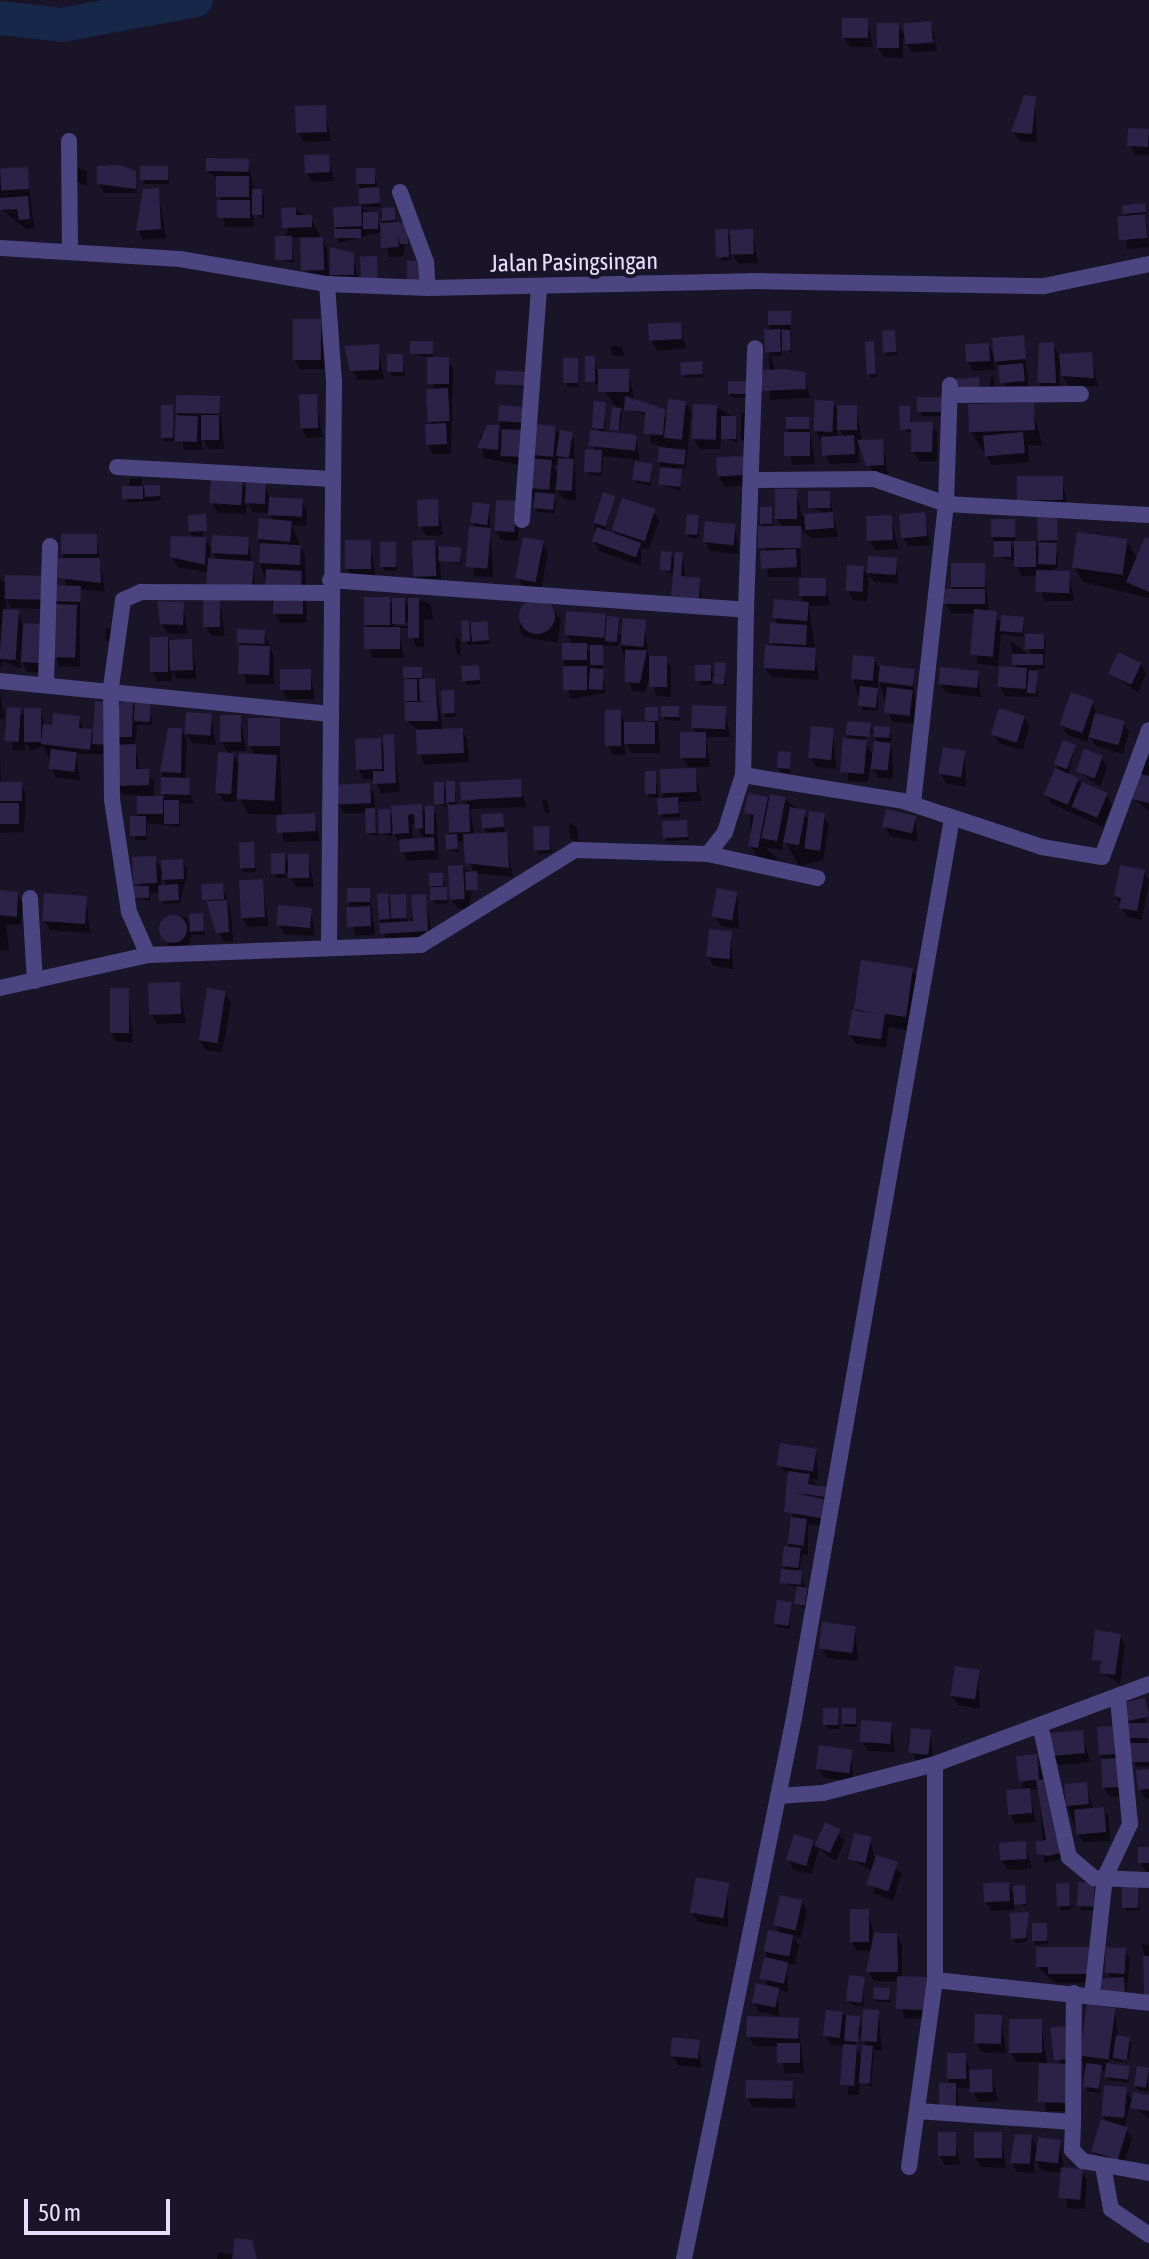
<!DOCTYPE html>
<style>
body{margin:0}
#map{position:relative;width:1149px;height:2259px;overflow:hidden;background:#191428;font-family:"Asap Condensed",sans-serif}
div>[style]{position:absolute}
.shadow>*{inset:0;background:#0007}
.river>*{height:34px;margin:-17px;padding:0 17px;transform-origin:17px;border-radius:17px;background:#16274a}
.building>*{inset:0;background:#2c2247;transform-origin:0 0}
.round{border-radius:50%}
.minor>*{height:16px;margin:-8px;padding:0 8px;transform-origin:8px;border-radius:8px;background:#4b4581}
span{translate:-50% -50%;white-space:nowrap;text-align:center;line-height:1.15;-webkit-text-stroke:8px #191428;paint-order:stroke}
.street-label{font-size:24px;color:#e4dffb}
.scale{position:absolute;left:24px;top:2199px;width:146px;height:36px;box-sizing:border-box;border:4px solid #e4dffb;border-top:0;padding-left:10px;font-size:24px;line-height:28px;white-space:nowrap;color:#e4dffb;-webkit-text-stroke:6px #191428;paint-order:stroke}
</style>
<div id="map">
<div class="shadow">
<div style="clip-path:polygon(867px 20px,873px 47px,850px 47px,844px 37px)"></div>
<div style="clip-path:polygon(930px 23px,936px 39px,908px 45px,936px 43px,937px 51px,912px 52px,903px 38px,903px 58px,884px 57px,878px 48px,898px 25px,906px 39px)"></div>
<div style="clip-path:polygon(1035px 98px,1037px 143px,1019px 141px,1013px 132px)"></div>
<div style="clip-path:polygon(325px 107px,331px 141px,303px 142px,298px 132px)"></div>
<div style="clip-path:polygon(1149px 131px,1149px 155px,1135px 155px,1130px 145px)"></div>
<div style="clip-path:polygon(328px 156px,334px 181px,312px 182px,306px 172px)"></div>
<div style="clip-path:polygon(248px 161px,254px 191px,264px 195px,264px 219px,254px 213px,254px 227px,225px 227px,218px 180px,208px 171px)"></div>
<div style="clip-path:polygon(77px 167px,87px 171px,87px 186px,77px 182px)"></div>
<div style="clip-path:polygon(167px 168px,169px 184px,145px 184px,143px 180px)"></div>
<div style="clip-path:polygon(27px 169px,34px 228px,26px 229px,0 208px,0 171px)"></div>
<div style="clip-path:polygon(374px 170px,381px 207px,362px 207px,359px 184px)"></div>
<div style="clip-path:polygon(135px 173px,137px 193px,104px 193px,99px 184px)"></div>
<div style="clip-path:polygon(158px 190px,166px 238px,143px 240px,138px 230px)"></div>
<div style="clip-path:polygon(1144px 205px,1149px 247px,1127px 249px,1124px 213px)"></div>
<div style="clip-path:polygon(360px 208px,377px 214px,379px 225px,394px 209px,396px 224px,408px 229px,403px 256px,389px 257px,382px 232px,338px 243px,336px 227px)"></div>
<div style="clip-path:polygon(294px 209px,310px 217px,327px 248px,329px 279px,309px 280px,302px 237px,290px 237px,294px 263px,278px 259px)"></div>
<div style="clip-path:polygon(727px 231px,732px 240px,752px 231px,758px 263px,738px 264px,730px 250px,731px 260px,721px 261px)"></div>
<div style="clip-path:polygon(353px 255px,359px 284px,338px 284px,332px 274px)"></div>
<div style="clip-path:polygon(evenodd,790px 313px,792px 354px,782px 345px,782px 356px,771px 356px,775px 373px,804px 374px,810px 398px,770px 400px,769px 325px,790px 313px,778px 329px,784px 329px,784px 340px,778px 329px)"></div>
<div style="clip-path:polygon(320px 321px,325px 369px,301px 369px,295px 360px)"></div>
<div style="clip-path:polygon(680px 324px,686px 348px,657px 351px,652px 341px)"></div>
<div style="clip-path:polygon(894px 332px,897px 355px,887px 356px,885px 351px)"></div>
<div style="clip-path:polygon(1023px 337px,1029px 390px,1007px 392px,994px 358px,995px 370px,973px 371px,968px 362px,988px 345px,996px 358px)"></div>
<div style="clip-path:polygon(431px 343px,434px 359px,447px 359px,453px 369px,451px 454px,433px 454px,428px 445px,434px 391px,429px 357px,412px 354px)"></div>
<div style="clip-path:polygon(873px 343px,877px 377px,871px 378px,869px 374px)"></div>
<div style="clip-path:polygon(1053px 344px,1059px 356px,1091px 354px,1098px 387px,1068px 385px,1059px 370px,1060px 392px,1044px 392px,1039px 383px)"></div>
<div style="clip-path:polygon(377px 346px,384px 379px,358px 380px,352px 370px)"></div>
<div style="clip-path:polygon(610px 346px,622px 346px,624px 356px,613px 356px)"></div>
<div style="clip-path:polygon(402px 356px,405px 376px,392px 376px,390px 372px)"></div>
<div style="clip-path:polygon(594px 358px,597px 371px,628px 371px,634px 398px,668px 418px,685px 403px,691px 412px,686px 468px,678px 467px,681px 491px,660px 485px,660px 461px,674px 451px,651px 443px,647px 415px,618px 407px,622px 414px,620px 429px,611px 428px,619px 410px,600px 385px,588px 381px)"></div>
<div style="clip-path:polygon(577px 360px,579px 387px,568px 387px,566px 383px)"></div>
<div style="clip-path:polygon(701px 364px,704px 377px,684px 378px,682px 374px)"></div>
<div style="clip-path:polygon(525px 373px,527px 388px,497px 383px)"></div>
<div style="clip-path:polygon(992px 374px,994px 379px,995px 396px,988px 393px)"></div>
<div style="clip-path:polygon(747px 383px,749px 398px,732px 397px,729px 393px)"></div>
<div style="clip-path:polygon(316px 396px,322px 437px,307px 438px,301px 428px)"></div>
<div style="clip-path:polygon(219px 398px,224px 449px,209px 449px,202px 438px,202px 450px,184px 450px,178px 412px)"></div>
<div style="clip-path:polygon(939px 399px,942px 416px,922px 416px,919px 412px)"></div>
<div style="clip-path:polygon(evenodd,833px 403px,840px 414px,856px 407px,862px 441px,882px 441px,888px 474px,874px 475px,859px 440px,859px 463px,830px 464px,816px 430px,833px 403px,838px 427px,844px 437px,838px 437px,838px 427px)"></div>
<div style="clip-path:polygon(605px 404px,605px 434px,636px 437px,640px 460px,603px 456px,602px 476px,588px 475px)"></div>
<div style="clip-path:polygon(1032px 404px,1042px 445px,1028px 445px,1029px 462px,992px 465px,971px 432px)"></div>
<div style="clip-path:polygon(172px 407px,174px 441px,165px 441px,162px 437px)"></div>
<div style="clip-path:polygon(716px 407px,735px 418px,737px 443px,721px 435px,720px 449px,700px 449px,694px 439px)"></div>
<div style="clip-path:polygon(909px 408px,911px 424px,931px 424px,937px 433px,937px 461px,919px 461px,913px 451px,913px 433px,902px 429px)"></div>
<div style="clip-path:polygon(524px 409px,525px 466px,484px 458px,480px 435px,498px 427px,503px 436px,500px 421px)"></div>
<div style="clip-path:polygon(741px 413px,751px 413px,753px 444px,741px 440px)"></div>
<div style="clip-path:polygon(808px 419px,815px 464px,792px 465px,787px 429px)"></div>
<div style="clip-path:polygon(evenodd,555px 428px,561px 438px,574px 438px,576px 501px,563px 499px,555px 486px,555px 513px,537px 512px,530px 488px,533px 454px,555px 428px,553px 465px,560px 466px,559px 476px,553px 465px)"></div>
<div style="clip-path:polygon(652px 466px,651px 486px,637px 483px,634px 479px)"></div>
<div style="clip-path:polygon(747px 468px,748px 485px,725px 487px,719px 477px)"></div>
<div style="clip-path:polygon(142px 478px,141px 488px,158px 487px,161px 500px,127px 503px,130px 479px)"></div>
<div style="clip-path:polygon(1062px 478px,1068px 509px,1025px 510px,1019px 479px)"></div>
<div style="clip-path:polygon(242px 482px,248px 492px,264px 483px,270px 499px,302px 501px,307px 511px,306px 526px,292px 525px,305px 557px,307px 623px,280px 623px,275px 614px,260px 562px,259px 539px,274px 521px,269px 513px,253px 512px,247px 501px,246px 514px,218px 513px,212px 503px)"></div>
<div style="clip-path:polygon(796px 491px,802px 516px,830px 515px,810px 507px,829px 493px,838px 537px,812px 538px,800px 528px,801px 577px,768px 577px,762px 524px,771px 509px,774px 528px,783px 528px,777px 518px)"></div>
<div style="clip-path:polygon(613px 498px,605px 532px,617px 537px,613px 529px,653px 511px,659px 521px,648px 550px,641px 547px,641px 566px,599px 551px,594px 541px,595px 522px)"></div>
<div style="clip-path:polygon(437px 501px,443px 535px,426px 536px,421px 526px)"></div>
<div style="clip-path:polygon(489px 505px,493px 577px,474px 576px,474px 523px)"></div>
<div style="clip-path:polygon(520px 513px,518px 541px,501px 540px,495px 530px)"></div>
<div style="clip-path:polygon(924px 514px,931px 545px,908px 546px,902px 536px)"></div>
<div style="clip-path:polygon(evenodd,205px 516px,203px 535px,213px 552px,248px 539px,257px 596px,214px 593px,209px 573px,178px 567px,172px 557px,194px 539px,190px 532px,205px 516px,211px 549px,217px 561px,210px 560px,211px 549px)"></div>
<div style="clip-path:polygon(698px 517px,699px 538px,690px 538px,687px 534px)"></div>
<div style="clip-path:polygon(891px 517px,898px 549px,875px 550px,870px 541px)"></div>
<div style="clip-path:polygon(evenodd,1056px 518px,1058px 568px,1041px 572px,1069px 573px,1074px 601px,1044px 601px,1038px 576px,1021px 576px,1015px 561px,996px 557px,993px 537px,1013px 521px,1016px 543px,1035px 543px,1041px 554px,1040px 539px,1056px 518px,1009px 541px,1016px 541px,1016px 553px,1009px 541px)"></div>
<div style="clip-path:polygon(735px 526px,739px 554px,710px 551px,705px 541px)"></div>
<div style="clip-path:polygon(96px 536px,105px 592px,80px 589px,80px 667px,58px 666px,54px 600px,66px 587px,63px 553px)"></div>
<div style="clip-path:polygon(1149px 540px,1149px 598px,1083px 582px,1074px 567px,1127px 541px,1138px 560px)"></div>
<div style="clip-path:polygon(370px 542px,376px 578px,353px 578px,347px 569px)"></div>
<div style="clip-path:polygon(434px 542px,441px 555px,460px 549px,462px 565px,440px 558px,441px 585px,421px 586px,415px 576px)"></div>
<div style="clip-path:polygon(543px 543px,548px 552px,541px 591px,523px 587px,518px 578px)"></div>
<div style="clip-path:polygon(395px 544px,397px 571px,385px 571px,382px 567px)"></div>
<div style="clip-path:polygon(671px 554px,676px 562px,682px 554px,686px 578px,699px 580px,703px 607px,678px 605px,675px 575px,661px 570px)"></div>
<div style="clip-path:polygon(869px 558px,895px 560px,899px 584px,874px 582px,869px 574px,867px 601px,853px 600px,847px 590px,863px 568px,868px 576px)"></div>
<div style="clip-path:polygon(984px 565px,989px 613px,1002px 623px,1023px 619px,1024px 636px,1043px 636px,1046px 640px,1044px 669px,1035px 669px,1038px 697px,1005px 696px,999px 686px,1016px 669px,1010px 641px,1031px 656px,1027px 637px,1001px 634px,998px 666px,977px 664px,975px 613px,951px 613px,945px 603px,953px 586px)"></div>
<div style="clip-path:polygon(0 578px,7px 586px,42px 578px,47px 609px,12px 608px,7px 599px,5px 611px,18px 612px,43px 673px,28px 672px,21px 660px,21px 669px,3px 661px,0 669px)"></div>
<div style="clip-path:polygon(824px 580px,830px 605px,809px 606px,819px 680px,771px 677px,765px 667px,779px 626px,775px 618px,805px 604px,801px 596px)"></div>
<div style="clip-path:polygon(219px 598px,225px 636px,212px 636px,206px 627px)"></div>
<div style="clip-path:polygon(evenodd,389px 599px,394px 609px,404px 600px,410px 610px,418px 600px,431px 604px,433px 619px,424px 620px,424px 647px,416px 647px,410px 628px,398px 628px,404px 658px,372px 658px,366px 625px,389px 599px,394px 622px,416px 622px,416px 626px,394px 626px,394px 622px)"></div>
<div style="clip-path:polygon(545px 602px,561px 619px,558px 643px,524px 637px,519px 627px,523px 603px)"></div>
<div style="clip-path:polygon(183px 604px,188px 634px,167px 633px,162px 623px)"></div>
<div style="clip-path:polygon(evenodd,605px 616px,609px 623px,618px 619px,619px 635px,644px 622px,649px 658px,665px 658px,671px 667px,671px 697px,656px 696px,651px 672px,645px 692px,632px 691px,619px 638px,618px 646px,601px 646px,605px 693px,570px 699px,563px 660px,573px 645px,567px 634px,605px 616px,586px 645px,592px 645px,592px 656px,586px 645px)"></div>
<div style="clip-path:polygon(463px 623px,486px 623px,490px 644px,467px 645px)"></div>
<div style="clip-path:polygon(106px 628px,113px 628px,115px 644px,105px 640px)"></div>
<div style="clip-path:polygon(264px 632px,274px 657px,274px 684px,246px 684px,239px 643px)"></div>
<div style="clip-path:polygon(455px 637px,460px 640px,461px 656px,456px 652px)"></div>
<div style="clip-path:polygon(167px 639px,191px 641px,197px 679px,177px 679px,172px 670px,172px 681px,157px 681px,152px 672px)"></div>
<div style="clip-path:polygon(874px 659px,879px 667px,913px 671px,916px 724px,892px 722px,878px 678px,878px 711px,862px 710px,853px 679px)"></div>
<div style="clip-path:polygon(1141px 664px,1146px 674px,1138px 693px,1111px 673px)"></div>
<div style="clip-path:polygon(725px 665px,726px 687px,712px 676px,712px 685px,699px 685px,710px 667px,716px 678px)"></div>
<div style="clip-path:polygon(478px 667px,481px 684px,467px 685px,464px 680px)"></div>
<div style="clip-path:polygon(421px 669px,424px 681px,436px 685px,443px 731px,462px 730px,467px 739px,469px 762px,425px 765px,420px 755px,418px 730px,407px 721px,406px 677px)"></div>
<div style="clip-path:polygon(310px 671px,315px 699px,287px 699px,282px 689px)"></div>
<div style="clip-path:polygon(978px 673px,981px 697px,946px 693px,940px 683px)"></div>
<div style="clip-path:polygon(0 692px,5px 719px,40px 710px,45px 726px,79px 718px,84px 730px,95px 732px,132px 703px,136px 710px,150px 704px,152px 725px,137px 725px,135px 746px,140px 771px,154px 781px,154px 798px,165px 798px,162px 772px,181px 730px,186px 739px,188px 714px,211px 716px,216px 745px,192px 743px,187px 734px,185px 780px,194px 804px,180px 803px,180px 827px,147px 823px,147px 840px,135px 840px,139px 795px,123px 795px,117px 785px,122px 747px,115px 734px,113px 754px,76px 754px,80px 780px,56px 778px,44px 746px,30px 751px,25px 741px,25px 751px,13px 750px,8px 719px,0 719px)"></div>
<div style="clip-path:polygon(453px 692px,456px 717px,446px 717px,444px 713px)"></div>
<div style="clip-path:polygon(1092px 701px,1097px 715px,1123px 722px,1129px 732px,1123px 754px,1096px 746px,1089px 735px,1087px 742px,1067px 735px,1062px 725px)"></div>
<div style="clip-path:polygon(678px 708px,680px 721px,665px 720px,663px 716px)"></div>
<div style="clip-path:polygon(725px 708px,730px 737px,706px 737px,710px 767px,688px 767px,682px 757px,697px 734px,693px 727px)"></div>
<div style="clip-path:polygon(657px 709px,660px 753px,632px 753px,625px 742px,625px 755px,613px 755px,608px 745px,620px 712px,625px 724px,649px 724px)"></div>
<div style="clip-path:polygon(240px 717px,246px 751px,231px 751px,241px 768px,256px 756px,250px 746px,279px 720px,282px 816px,314px 815px,320px 841px,284px 842px,278px 815px,248px 814px,237px 794px,236px 802px,224px 802px,218px 792px,229px 755px,222px 742px)"></div>
<div style="clip-path:polygon(1024px 717px,1029px 727px,1023px 750px,1000px 744px,994px 735px)"></div>
<div style="clip-path:polygon(evenodd,870px 725px,875px 735px,891px 733px,893px 779px,879px 778px,870px 763px,868px 782px,848px 781px,847px 735px,870px 725px,872px 732px,879px 744px,874px 757px,864px 740px,872px 732px)"></div>
<div style="clip-path:polygon(833px 730px,836px 769px,816px 767px,810px 757px)"></div>
<div style="clip-path:polygon(393px 737px,400px 792px,381px 793px,375px 779px,364px 779px,358px 769px,380px 740px,385px 749px)"></div>
<div style="clip-path:polygon(1075px 747px,1068px 776px,1106px 795px,1112px 805px,1103px 827px,1052px 804px,1046px 795px,1061px 772px,1056px 764px)"></div>
<div style="clip-path:polygon(965px 753px,966px 787px,946px 783px,941px 774px)"></div>
<div style="clip-path:polygon(0 754px,1px 784px,21px 784px,26px 793px,24px 832px,0 833px)"></div>
<div style="clip-path:polygon(789px 754px,790px 773px,781px 772px,779px 768px)"></div>
<div style="clip-path:polygon(1101px 757px,1107px 767px,1100px 787px,1078px 771px)"></div>
<div style="clip-path:polygon(1146px 757px,1149px 758px,1149px 811px,1133px 799px)"></div>
<div style="clip-path:polygon(695px 770px,702px 801px,679px 802px,680px 817px,662px 818px,663px 793px)"></div>
<div style="clip-path:polygon(655px 773px,659px 797px,650px 798px,648px 794px)"></div>
<div style="clip-path:polygon(520px 782px,526px 807px,470px 809px,474px 835px,488px 835px,484px 828px,502px 815px,513px 877px,475px 873px,469px 909px,458px 909px,452px 900px,462px 867px,473px 873px,466px 841px,458px 842px,459px 853px,448px 849px,451px 807px,445px 796px,446px 807px,436px 803px,443px 784px,448px 793px,454px 783px,457px 806px)"></div>
<div style="clip-path:polygon(369px 785px,374px 794px,377px 836px,368px 833px,367px 813px,344px 813px,338px 804px)"></div>
<div style="clip-path:polygon(750px 795px,785px 799px,810px 820px,823px 815px,829px 825px,823px 860px,799px 866px,784px 839px,782px 850px,765px 847px,777px 858px,775px 867px,760px 861px,750px 846px)"></div>
<div style="clip-path:polygon(542px 800px,547px 800px,550px 813px,545px 813px)"></div>
<div style="clip-path:polygon(evenodd,421px 806px,427px 817px,436px 812px,439px 859px,407px 861px,392px 828px,392px 837px,381px 833px,389px 811px,394px 820px,421px 806px,412px 824px,417px 824px,423px 839px,413px 840px,412px 824px)"></div>
<div style="clip-path:polygon(915px 817px,918px 842px,890px 836px,885px 826px)"></div>
<div style="clip-path:polygon(686px 822px,689px 840px,667px 841px,665px 837px)"></div>
<div style="clip-path:polygon(569px 823px,577px 827px,578px 842px,570px 838px)"></div>
<div style="clip-path:polygon(548px 828px,552px 853px,538px 854px,536px 850px)"></div>
<div style="clip-path:polygon(253px 844px,256px 872px,244px 872px,241px 868px)"></div>
<div style="clip-path:polygon(284px 855px,290px 866px,308px 856px,314px 887px,296px 887px,286px 871px,286px 878px,275px 878px)"></div>
<div style="clip-path:polygon(evenodd,155px 858px,163px 872px,182px 861px,188px 870px,180px 903px,164px 904px,161px 893px,150px 893px,150px 901px,134px 898px,155px 858px,161px 875px,168px 887px,161px 887px,161px 875px)"></div>
<div style="clip-path:polygon(1144px 871px,1149px 881px,1142px 920px,1127px 917px,1116px 896px)"></div>
<div style="clip-path:polygon(442px 875px,448px 903px,435px 904px,432px 886px)"></div>
<div style="clip-path:polygon(262px 881px,269px 926px,248px 927px,242px 918px)"></div>
<div style="clip-path:polygon(222px 885px,231px 912px,233px 941px,224px 942px,204px 899px)"></div>
<div style="clip-path:polygon(369px 890px,375px 935px,355px 936px,349px 903px)"></div>
<div style="clip-path:polygon(0 892px,17px 894px,23px 903px,21px 925px,6px 924px,9px 951px,0 950px)"></div>
<div style="clip-path:polygon(737px 893px,739px 929px,721px 926px,715px 916px)"></div>
<div style="clip-path:polygon(387px 896px,393px 905px,405px 896px,408px 923px,425px 896px,433px 940px,387px 943px,380px 919px)"></div>
<div style="clip-path:polygon(86px 898px,90px 933px,50px 930px,44px 920px)"></div>
<div style="clip-path:polygon(311px 910px,315px 936px,284px 934px,279px 924px)"></div>
<div style="clip-path:polygon(202px 916px,205px 935px,192px 935px,186px 953px,170px 954px,163px 918px,186px 917px,192px 927px)"></div>
<div style="clip-path:polygon(731px 933px,733px 969px,714px 966px,708px 957px)"></div>
<div style="clip-path:polygon(912px 970px,921px 985px,914px 1031px,889px 1027px,886px 1048px,856px 1044px,850px 1035px,856px 1009px)"></div>
<div style="clip-path:polygon(179px 984px,186px 1023px,157px 1024px,151px 1014px)"></div>
<div style="clip-path:polygon(128px 990px,133px 1043px,117px 1042px,111px 1033px)"></div>
<div style="clip-path:polygon(225px 993px,231px 1003px,222px 1052px,205px 1050px,200px 1040px)"></div>
<div style="clip-path:polygon(816px 1451px,818px 1480px,811px 1479px,832px 1498px,826px 1527px,808px 1524px,808px 1555px,802px 1554px,799px 1573px,809px 1594px,806px 1609px,795px 1603px,799px 1588px,782px 1582px,793px 1522px,790px 1476px,779px 1466px)"></div>
<div style="clip-path:polygon(791px 1604px,790px 1629px,777px 1627px,775px 1623px)"></div>
<div style="clip-path:polygon(855px 1628px,858px 1661px,828px 1658px,822px 1649px)"></div>
<div style="clip-path:polygon(1097px 1633px,1120px 1636px,1125px 1645px,1120px 1684px,1101px 1672px)"></div>
<div style="clip-path:polygon(978px 1672px,980px 1709px,958px 1705px,952px 1696px)"></div>
<div style="clip-path:polygon(1144px 1700px,1149px 1766px,1136px 1767px,1125px 1704px)"></div>
<div style="clip-path:polygon(837px 1710px,840px 1729px,828px 1729px,826px 1725px)"></div>
<div style="clip-path:polygon(855px 1710px,857px 1727px,846px 1727px,844px 1723px)"></div>
<div style="clip-path:polygon(891px 1724px,895px 1752px,868px 1751px,862px 1741px)"></div>
<div style="clip-path:polygon(1112px 1728px,1128px 1796px,1110px 1797px,1104px 1788px,1101px 1755px)"></div>
<div style="clip-path:polygon(930px 1732px,934px 1763px,917px 1762px,912px 1753px)"></div>
<div style="clip-path:polygon(1082px 1732px,1090px 1762px,1059px 1765px,1054px 1756px)"></div>
<div style="clip-path:polygon(851px 1751px,854px 1782px,824px 1778px,818px 1768px)"></div>
<div style="clip-path:polygon(1036px 1756px,1067px 1858px,1044px 1863px,1039px 1789px,1029px 1790px,1036px 1822px,1015px 1824px,1010px 1814px)"></div>
<div style="clip-path:polygon(1149px 1771px,1149px 1798px,1146px 1799px,1140px 1789px)"></div>
<div style="clip-path:polygon(1086px 1784px,1093px 1809px,1103px 1809px,1109px 1818px,1110px 1841px,1083px 1842px,1077px 1833px,1067px 1804px)"></div>
<div style="clip-path:polygon(826px 1825px,845px 1840px,836px 1861px,819px 1849px,812px 1874px,794px 1870px,789px 1860px,813px 1841px,817px 1848px)"></div>
<div style="clip-path:polygon(870px 1839px,874px 1856px,902px 1873px,893px 1901px,874px 1894px,873px 1872px,850px 1858px)"></div>
<div style="clip-path:polygon(1025px 1843px,1032px 1869px,1007px 1870px,1002px 1860px)"></div>
<div style="clip-path:polygon(1149px 1849px,1149px 1872px,1146px 1872px,1141px 1863px)"></div>
<div style="clip-path:polygon(1008px 1884px,1016px 1897px,1024px 1887px,1027px 1907px,1014px 1900px,1014px 1910px,991px 1911px,986px 1901px)"></div>
<div style="clip-path:polygon(728px 1885px,728px 1927px,698px 1922px,692px 1912px)"></div>
<div style="clip-path:polygon(1068px 1885px,1071px 1910px,1061px 1910px,1059px 1906px)"></div>
<div style="clip-path:polygon(1094px 1885px,1095px 1910px,1081px 1910px,1079px 1905px)"></div>
<div style="clip-path:polygon(1137px 1889px,1140px 1910px,1127px 1911px,1125px 1907px)"></div>
<div style="clip-path:polygon(801px 1901px,807px 1911px,801px 1938px,793px 1936px,799px 1946px,795px 1965px,787px 1964px,788px 1992px,778px 1990px,779px 2016px,759px 2012px,754px 2002px,766px 1987px,766px 1951px,781px 1935px,775px 1924px)"></div>
<div style="clip-path:polygon(868px 1910px,874px 1935px,896px 1935px,902px 1945px,902px 1979px,930px 2019px,904px 2018px,899px 1981px,874px 1981px,869px 1972px,873px 1951px,857px 1951px,852px 1942px)"></div>
<div style="clip-path:polygon(1028px 1914px,1027px 1942px,1016px 1943px,1013px 1939px)"></div>
<div style="clip-path:polygon(1046px 1925px,1048px 1944px,1036px 1945px,1034px 1940px)"></div>
<div style="clip-path:polygon(1141px 1944px,1149px 1945px,1149px 2000px,1145px 1956px)"></div>
<div style="clip-path:polygon(1087px 1949px,1094px 1983px,1055px 1983px,1038px 1967px)"></div>
<div style="clip-path:polygon(1124px 1950px,1130px 1959px,1126px 1997px,1107px 1972px)"></div>
<div style="clip-path:polygon(863px 1978px,864px 2006px,852px 2005px,849px 2001px)"></div>
<div style="clip-path:polygon(889px 1990px,891px 2003px,877px 2002px,875px 1998px)"></div>
<div style="clip-path:polygon(1115px 2010px,1118px 2037px,1132px 2043px,1129px 2059px,1115px 2057px,1129px 2064px,1108px 2059px,1108px 2066px,1129px 2068px,1129px 2083px,1109px 2080px,1101px 2068px,1100px 2093px,1087px 2091px,1082px 2056px)"></div>
<div style="clip-path:polygon(evenodd,878px 2012px,882px 2051px,874px 2050px,871px 2087px,860px 2081px,859px 2095px,848px 2095px,845px 2046px,831px 2045px,825px 2035px,842px 2013px,864px 2028px,878px 2012px,860px 2035px,867px 2047px,862px 2058px,855px 2045px,860px 2035px)"></div>
<div style="clip-path:polygon(1001px 2017px,1006px 2053px,981px 2052px,976px 2042px)"></div>
<div style="clip-path:polygon(798px 2019px,804px 2073px,785px 2073px,779px 2047px,754px 2046px,749px 2037px)"></div>
<div style="clip-path:polygon(1041px 2022px,1047px 2065px,1060px 2066px,1064px 2028px,1069px 2037px,1072px 2112px,1046px 2111px,1041px 2062px,1016px 2062px,1011px 2053px)"></div>
<div style="clip-path:polygon(698px 2042px,702px 2068px,678px 2065px,672px 2055px)"></div>
<div style="clip-path:polygon(965px 2055px,970px 2072px,991px 2071px,998px 2101px,978px 2102px,972px 2088px,957px 2088px,960px 2119px,946px 2118px,949px 2078px)"></div>
<div style="clip-path:polygon(1148px 2070px,1148px 2092px,1138px 2090px,1135px 2086px)"></div>
<div style="clip-path:polygon(792px 2083px,796px 2108px,753px 2107px,747px 2098px)"></div>
<div style="clip-path:polygon(1125px 2089px,1133px 2102px,1149px 2097px,1149px 2119px,1130px 2104px,1125px 2126px,1132px 2139px,1122px 2169px,1093px 2152px,1107px 2123px,1103px 2115px)"></div>
<div style="clip-path:polygon(954px 2134px,960px 2165px,945px 2165px,940px 2156px)"></div>
<div style="clip-path:polygon(1001px 2134px,1006px 2168px,981px 2167px,975px 2157px)"></div>
<div style="clip-path:polygon(1031px 2137px,1038px 2150px,1060px 2142px,1064px 2170px,1082px 2171px,1087px 2181px,1085px 2209px,1067px 2208px,1063px 2173px,1042px 2171px,1035px 2159px,1034px 2173px,1017px 2172px,1012px 2162px)"></div>
<div style="clip-path:polygon(251px 2242px,257px 2259px,217px 2259px,218px 2252px,235px 2255px)"></div>
</div>
<div class="river">
<div style="left:0;top:18px;width:62px;rotate:6.4deg"></div>
<div style="left:62px;top:25px;width:136px;rotate:-10.6deg"></div>
</div>
<div class="building">
<div style="left:842px;top:18px;width:26px;height:20px"></div>
<div style="left:931px;top:21px;width:21px;height:28px;rotate:85deg"></div>
<div style="left:877px;top:23px;width:22px;height:25px"></div>
<div style="clip-path:polygon(1024px 95px,1036px 96px,1032px 134px,1011px 132px)"></div>
<div style="left:326px;top:105px;width:27px;height:31px;rotate:88deg"></div>
<div style="left:1128px;top:128px;width:21px;height:18px;rotate:3deg"></div>
<div style="left:329px;top:154px;width:18px;height:25px;rotate:87deg"></div>
<div style="left:206px;top:158px;width:43px;height:13px;rotate:1deg"></div>
<div style="clip-path:polygon(120px 165px,136px 171px,136px 189px,97px 184px,97px 166px)"></div>
<div style="left:168px;top:166px;width:14px;height:28px;rotate:90deg"></div>
<div style="left:28px;top:167px;width:22px;height:28px;rotate:87deg"></div>
<div style="left:356px;top:168px;width:19px;height:16px"></div>
<div style="left:216px;top:176px;width:33px;height:21px"></div>
<div style="left:379px;top:187px;width:16px;height:21px;rotate:86deg"></div>
<div style="clip-path:polygon(159px 188px,161px 229px,136px 231px,143px 189px)"></div>
<div style="left:252px;top:189px;width:10px;height:26px"></div>
<div style="clip-path:polygon(28px 196px,30px 219px,19px 220px,17px 209px,0 210px,0 198px)"></div>
<div style="left:217px;top:200px;width:33px;height:18px"></div>
<div style="left:1145px;top:203px;width:9px;height:23px;rotate:84deg"></div>
<div style="left:361px;top:206px;width:20px;height:28px;rotate:87deg"></div>
<div style="clip-path:polygon(296px 207px,296px 215px,312px 215px,312px 227px,282px 228px,281px 208px)"></div>
<div style="clip-path:polygon(395px 207px,395px 220px,382px 221px,382px 208px)"></div>
<div style="left:378px;top:212px;width:17px;height:15px;rotate:90deg"></div>
<div style="left:1145px;top:214px;width:24px;height:28px;rotate:85deg"></div>
<div style="clip-path:polygon(397px 222px,407px 223px,408px 244px,400px 244px,398px 235px,399px 247px,381px 248px,380px 223px)"></div>
<div style="left:361px;top:229px;width:9px;height:27px;rotate:90deg"></div>
<div style="left:728px;top:229px;width:28px;height:13px;rotate:88deg"></div>
<div style="left:753px;top:229px;width:25px;height:23px;rotate:88deg"></div>
<div style="left:275px;top:236px;width:17px;height:24px"></div>
<div style="left:323px;top:237px;width:33px;height:23px;rotate:88deg"></div>
<div style="clip-path:polygon(330px 247px,354px 253px,354px 275px,330px 275px)"></div>
<div style="left:377px;top:256px;width:23px;height:17px;rotate:88deg"></div>
<div style="left:407px;top:261px;width:14px;height:20px"></div>
<div style="left:768px;top:311px;width:23px;height:14px"></div>
<div style="left:293px;top:319px;width:28px;height:41px"></div>
<div style="left:681px;top:322px;width:17px;height:33px;rotate:87deg"></div>
<div style="left:780px;top:329px;width:23px;height:16px;rotate:88deg"></div>
<div style="clip-path:polygon(782px 330px,790px 330px,791px 350px,782px 351px)"></div>
<div style="left:895px;top:330px;width:22px;height:13px;rotate:87deg"></div>
<div style="left:1024px;top:335px;width:24px;height:32px;rotate:85deg"></div>
<div style="left:433px;top:341px;width:13px;height:23px;rotate:90deg"></div>
<div style="left:874px;top:341px;width:33px;height:9px;rotate:87deg"></div>
<div style="clip-path:polygon(1054px 342px,1056px 383px,1037px 383px,1039px 343px)"></div>
<div style="left:989px;top:343px;width:18px;height:24px;rotate:87deg"></div>
<div style="clip-path:polygon(379px 344px,379px 370px,350px 371px,344px 346px)"></div>
<div style="clip-path:polygon(1092px 352px,1094px 378px,1061px 376px,1059px 354px)"></div>
<div style="left:403px;top:354px;width:18px;height:16px;rotate:90deg"></div>
<div style="left:585px;top:356px;width:10px;height:26px"></div>
<div style="left:427px;top:357px;width:22px;height:27px"></div>
<div style="left:563px;top:358px;width:15px;height:25px"></div>
<div style="left:702px;top:361px;width:13px;height:22px;rotate:86deg"></div>
<div style="left:1023px;top:363px;width:18px;height:25px;rotate:84deg"></div>
<div style="left:598px;top:369px;width:31px;height:23px"></div>
<div style="clip-path:polygon(784px 369px,805px 372px,806px 389px,762px 391px,761px 370px)"></div>
<div style="left:496px;top:370px;width:30px;height:14px;rotate:4deg"></div>
<div style="left:979px;top:377px;width:12px;height:23px;rotate:85deg"></div>
<div style="left:728px;top:381px;width:20px;height:13px"></div>
<div style="left:448px;top:388px;width:33px;height:22px;rotate:87deg"></div>
<div style="left:317px;top:394px;width:34px;height:18px;rotate:88deg"></div>
<div style="left:176px;top:395px;width:44px;height:18px;rotate:1deg"></div>
<div style="clip-path:polygon(625px 396px,665px 409px,663px 435px,644px 434px,645px 412px,624px 410px)"></div>
<div style="left:941px;top:397px;width:15px;height:24px;rotate:90deg"></div>
<div style="left:668px;top:399px;width:18px;height:39px;rotate:6deg"></div>
<div style="left:815px;top:400px;width:19px;height:31px;rotate:3deg"></div>
<div style="left:594px;top:401px;width:12px;height:27px;rotate:5deg"></div>
<div style="left:1034px;top:402px;width:28px;height:66px;rotate:88deg"></div>
<div style="left:693px;top:404px;width:24px;height:35px;rotate:2deg"></div>
<div style="left:161px;top:405px;width:12px;height:33px"></div>
<div style="left:499px;top:405px;width:27px;height:16px;rotate:4deg"></div>
<div style="left:837px;top:405px;width:20px;height:25px"></div>
<div style="clip-path:polygon(899px 406px,910px 406px,910px 422px,933px 422px,932px 452px,911px 452px,911px 429px,900px 430px)"></div>
<div style="left:612px;top:407px;width:9px;height:23px;rotate:6deg"></div>
<div style="left:176px;top:415px;width:22px;height:26px;rotate:3deg"></div>
<div style="left:201px;top:415px;width:18px;height:25px"></div>
<div style="left:721px;top:416px;width:15px;height:23px"></div>
<div style="left:786px;top:417px;width:23px;height:12px"></div>
<div style="left:446px;top:423px;width:21px;height:21px;rotate:87deg"></div>
<div style="left:534px;top:424px;width:22px;height:31px;rotate:5deg"></div>
<div style="clip-path:polygon(487px 425px,499px 425px,498px 450px,477px 448px)"></div>
<div style="left:502px;top:429px;width:21px;height:27px;rotate:3deg"></div>
<div style="left:560px;top:430px;width:13px;height:26px;rotate:9deg"></div>
<div style="left:590px;top:430px;width:47px;height:16px;rotate:6deg"></div>
<div style="left:784px;top:432px;width:26px;height:24px"></div>
<div style="left:1023px;top:432px;width:21px;height:40px;rotate:85deg"></div>
<div style="left:854px;top:435px;width:19px;height:33px;rotate:87deg"></div>
<div style="clip-path:polygon(883px 439px,884px 465px,866px 466px,857px 440px)"></div>
<div style="left:659px;top:447px;width:27px;height:15px;rotate:6deg"></div>
<div style="left:585px;top:449px;width:17px;height:23px;rotate:3deg"></div>
<div style="left:743px;top:456px;width:19px;height:27px;rotate:87deg"></div>
<div style="left:530px;top:458px;width:22px;height:30px;rotate:5deg"></div>
<div style="left:558px;top:458px;width:16px;height:32px;rotate:4deg"></div>
<div style="left:635px;top:461px;width:18px;height:19px;rotate:9deg"></div>
<div style="left:660px;top:467px;width:22px;height:18px;rotate:5deg"></div>
<div style="left:1063px;top:476px;width:24px;height:46px;rotate:90deg"></div>
<div style="left:211px;top:478px;width:32px;height:25px;rotate:4deg"></div>
<div style="left:246px;top:480px;width:20px;height:23px;rotate:3deg"></div>
<div style="clip-path:polygon(144px 485px,160px 485px,160px 496px,145px 497px)"></div>
<div style="left:143px;top:486px;width:13px;height:21px;rotate:90deg"></div>
<div style="left:775px;top:489px;width:22px;height:30px"></div>
<div style="left:808px;top:491px;width:22px;height:17px"></div>
<div style="left:535px;top:492px;width:20px;height:16px;rotate:6deg"></div>
<div style="left:603px;top:492px;width:13px;height:32px;rotate:18deg"></div>
<div style="left:269px;top:497px;width:34px;height:18px;rotate:3deg"></div>
<div style="left:622px;top:498px;width:35px;height:34px;rotate:18deg"></div>
<div style="left:438px;top:499px;width:27px;height:21px;rotate:88deg"></div>
<div style="left:496px;top:500px;width:20px;height:31px;rotate:3deg"></div>
<div style="left:473px;top:502px;width:17px;height:21px;rotate:7deg"></div>
<div style="left:760px;top:507px;width:12px;height:17px"></div>
<div style="left:833px;top:512px;width:16px;height:29px;rotate:86deg"></div>
<div style="left:925px;top:512px;width:24px;height:26px;rotate:85deg"></div>
<div style="left:206px;top:514px;width:17px;height:18px;rotate:87deg"></div>
<div style="left:687px;top:514px;width:12px;height:20px;rotate:5deg"></div>
<div style="left:892px;top:515px;width:25px;height:26px;rotate:88deg"></div>
<div style="left:1057px;top:516px;width:24px;height:20px;rotate:88deg"></div>
<div style="left:259px;top:518px;width:33px;height:21px;rotate:5deg"></div>
<div style="left:991px;top:519px;width:24px;height:18px"></div>
<div style="left:705px;top:521px;width:31px;height:21px;rotate:6deg"></div>
<div style="left:469px;top:526px;width:22px;height:41px;rotate:5deg"></div>
<div style="left:758px;top:526px;width:43px;height:22px"></div>
<div style="left:597px;top:527px;width:47px;height:15px;rotate:20deg"></div>
<div style="left:1077px;top:532px;width:51px;height:36px;rotate:8deg"></div>
<div style="left:61px;top:534px;width:36px;height:20px"></div>
<div style="left:212px;top:535px;width:37px;height:18px;rotate:3deg"></div>
<div style="clip-path:polygon(171px 536px,206px 537px,205px 565px,170px 557px)"></div>
<div style="left:523px;top:537px;width:21px;height:42px;rotate:11deg"></div>
<div style="clip-path:polygon(1145px 537px,1149px 538px,1149px 592px,1126px 582px)"></div>
<div style="left:371px;top:540px;width:29px;height:26px;rotate:90deg"></div>
<div style="left:435px;top:540px;width:36px;height:23px;rotate:88deg"></div>
<div style="left:994px;top:541px;width:17px;height:16px"></div>
<div style="left:1014px;top:541px;width:22px;height:26px"></div>
<div style="left:380px;top:542px;width:16px;height:25px"></div>
<div style="left:1039px;top:542px;width:18px;height:22px;rotate:3deg"></div>
<div style="left:260px;top:543px;width:41px;height:20px;rotate:3deg"></div>
<div style="left:439px;top:546px;width:22px;height:15px;rotate:3deg"></div>
<div style="left:796px;top:549px;width:18px;height:36px;rotate:87deg"></div>
<div style="left:661px;top:551px;width:11px;height:19px;rotate:5deg"></div>
<div style="clip-path:polygon(675px 552px,683px 552px,681px 576px,700px 578px,699px 599px,671px 596px)"></div>
<div style="left:868px;top:556px;width:29px;height:17px;rotate:4deg"></div>
<div style="clip-path:polygon(58px 558px,100px 558px,101px 583px,58px 578px)"></div>
<div style="left:208px;top:558px;width:46px;height:26px;rotate:4deg"></div>
<div style="left:951px;top:563px;width:34px;height:24px"></div>
<div style="left:847px;top:565px;width:17px;height:26px;rotate:3deg"></div>
<div style="left:266px;top:569px;width:36px;height:17px;rotate:3deg"></div>
<div style="left:1036px;top:570px;width:34px;height:22px;rotate:2deg"></div>
<div style="left:5px;top:575px;width:39px;height:24px;rotate:1deg"></div>
<div style="left:826px;top:578px;width:18px;height:27px;rotate:90deg"></div>
<div style="left:52px;top:585px;width:29px;height:16px;rotate:2deg"></div>
<div style="left:943px;top:589px;width:42px;height:15px"></div>
<div style="left:273px;top:594px;width:30px;height:20px"></div>
<div style="left:203px;top:596px;width:17px;height:31px"></div>
<div style="left:364px;top:597px;width:26px;height:28px"></div>
<div class="round" style="left:519px;top:598px;width:36px;height:36px"></div>
<div style="left:392px;top:598px;width:13px;height:26px"></div>
<div style="left:408px;top:598px;width:11px;height:40px"></div>
<div style="left:774px;top:599px;width:35px;height:19px;rotate:5deg"></div>
<div style="clip-path:polygon(157px 601px,184px 602px,183px 625px,160px 624px)"></div>
<div style="left:52px;top:604px;width:25px;height:53px;rotate:2deg"></div>
<div style="left:3px;top:609px;width:16px;height:50px;rotate:4deg"></div>
<div style="left:974px;top:609px;width:23px;height:46px;rotate:5deg"></div>
<div style="left:566px;top:611px;width:40px;height:24px;rotate:4deg"></div>
<div style="left:1001px;top:615px;width:23px;height:16px;rotate:5deg"></div>
<div style="left:607px;top:616px;width:12px;height:25px;rotate:5deg"></div>
<div style="left:623px;top:618px;width:23px;height:27px;rotate:5deg"></div>
<div style="left:469px;top:620px;width:21px;height:8px;rotate:87deg"></div>
<div style="left:487px;top:621px;width:19px;height:17px;rotate:84deg"></div>
<div style="left:23px;top:623px;width:19px;height:39px;rotate:3deg"></div>
<div style="left:770px;top:623px;width:37px;height:20px;rotate:3deg"></div>
<div style="left:364px;top:627px;width:36px;height:22px"></div>
<div style="left:237px;top:629px;width:28px;height:14px;rotate:2deg"></div>
<div style="left:1025px;top:634px;width:19px;height:15px"></div>
<div style="left:150px;top:637px;width:18px;height:35px"></div>
<div style="left:192px;top:639px;width:31px;height:23px;rotate:88deg"></div>
<div style="left:562px;top:643px;width:25px;height:17px"></div>
<div style="left:239px;top:645px;width:31px;height:29px;rotate:2deg"></div>
<div style="left:590px;top:645px;width:13px;height:20px"></div>
<div style="left:765px;top:645px;width:51px;height:23px;rotate:3deg"></div>
<div style="clip-path:polygon(625px 650px,647px 650px,640px 683px,625px 682px)"></div>
<div style="left:1118px;top:652px;width:26px;height:24px;rotate:25deg"></div>
<div style="left:1012px;top:654px;width:31px;height:11px"></div>
<div style="left:853px;top:655px;width:22px;height:24px;rotate:5deg"></div>
<div style="left:649px;top:656px;width:18px;height:31px"></div>
<div style="left:715px;top:662px;width:11px;height:21px;rotate:5deg"></div>
<div style="left:479px;top:665px;width:15px;height:18px;rotate:86deg"></div>
<div style="left:695px;top:665px;width:16px;height:16px"></div>
<div style="left:880px;top:665px;width:35px;height:17px;rotate:7deg"></div>
<div style="left:563px;top:666px;width:24px;height:24px"></div>
<div style="left:999px;top:666px;width:28px;height:21px;rotate:4deg"></div>
<div style="left:403px;top:667px;width:19px;height:11px"></div>
<div style="left:940px;top:667px;width:39px;height:17px;rotate:6deg"></div>
<div style="left:590px;top:668px;width:14px;height:21px;rotate:4deg"></div>
<div style="left:280px;top:669px;width:31px;height:21px"></div>
<div style="left:1029px;top:670px;width:9px;height:23px;rotate:6deg"></div>
<div style="clip-path:polygon(435px 678px,438px 721px,405px 721px,405px 702px,428px 702px,420px 701px,419px 679px)"></div>
<div style="left:404px;top:679px;width:13px;height:22px"></div>
<div style="left:860px;top:686px;width:18px;height:20px;rotate:6deg"></div>
<div style="left:887px;top:687px;width:26px;height:26px;rotate:7deg"></div>
<div style="left:454px;top:690px;width:23px;height:13px;rotate:88deg"></div>
<div style="left:1071px;top:692px;width:24px;height:35px;rotate:19deg"></div>
<div style="clip-path:polygon(121px 700px,133px 701px,132px 737px,114px 737px)"></div>
<div style="clip-path:polygon(95px 701px,104px 702px,109px 745px,92px 744px)"></div>
<div style="left:135px;top:701px;width:16px;height:20px;rotate:4deg"></div>
<div style="left:692px;top:705px;width:34px;height:23px;rotate:2deg"></div>
<div style="left:661px;top:706px;width:18px;height:11px"></div>
<div style="left:7px;top:707px;width:14px;height:34px;rotate:4deg"></div>
<div style="left:645px;top:707px;width:13px;height:14px"></div>
<div style="left:24px;top:708px;width:17px;height:34px"></div>
<div style="left:999px;top:708px;width:27px;height:28px;rotate:17deg"></div>
<div style="left:605px;top:710px;width:16px;height:36px"></div>
<div style="left:186px;top:712px;width:26px;height:22px;rotate:4deg"></div>
<div style="clip-path:polygon(53px 713px,80px 716px,79px 728px,92px 729px,90px 750px,41px 744px,43px 724px,52px 725px)"></div>
<div style="left:1095px;top:713px;width:31px;height:25px;rotate:15deg"></div>
<div style="left:220px;top:715px;width:21px;height:27px"></div>
<div style="left:248px;top:718px;width:32px;height:28px"></div>
<div style="left:847px;top:721px;width:24px;height:14px;rotate:5deg"></div>
<div style="left:624px;top:722px;width:31px;height:22px"></div>
<div style="left:811px;top:726px;width:23px;height:32px;rotate:5deg"></div>
<div style="left:874px;top:726px;width:16px;height:11px;rotate:4deg"></div>
<div style="clip-path:polygon(168px 728px,182px 728px,181px 773px,160px 772px)"></div>
<div style="left:463px;top:728px;width:25px;height:47px;rotate:88deg"></div>
<div style="left:680px;top:732px;width:26px;height:26px"></div>
<div style="clip-path:polygon(394px 734px,396px 783px,373px 784px,373px 771px,384px 771px,383px 735px)"></div>
<div style="left:381px;top:738px;width:31px;height:26px;rotate:88deg"></div>
<div style="left:843px;top:738px;width:24px;height:34px;rotate:5deg"></div>
<div style="left:1063px;top:740px;width:14px;height:26px;rotate:21deg"></div>
<div style="left:874px;top:741px;width:17px;height:28px;rotate:7deg"></div>
<div style="clip-path:polygon(136px 744px,136px 769px,149px 769px,149px 785px,115px 786px,115px 745px)"></div>
<div style="left:943px;top:747px;width:23px;height:27px;rotate:10deg"></div>
<div style="left:51px;top:749px;width:26px;height:20px;rotate:7deg"></div>
<div style="left:1084px;top:749px;width:20px;height:24px;rotate:20deg"></div>
<div style="left:778px;top:751px;width:13px;height:17px;rotate:4deg"></div>
<div style="left:218px;top:752px;width:16px;height:41px;rotate:4deg"></div>
<div style="left:239px;top:753px;width:38px;height:46px;rotate:3deg"></div>
<div style="left:696px;top:768px;width:24px;height:36px;rotate:88deg"></div>
<div style="left:1055px;top:768px;width:26px;height:29px;rotate:23deg"></div>
<div style="left:645px;top:771px;width:11px;height:23px"></div>
<div style="clip-path:polygon(1137px 773px,1149px 776px,1149px 803px,1131px 799px)"></div>
<div style="left:161px;top:777px;width:29px;height:17px;rotate:2deg"></div>
<div style="left:521px;top:779px;width:18px;height:61px;rotate:87deg"></div>
<div style="left:446px;top:781px;width:9px;height:21px"></div>
<div style="left:0;top:782px;width:22px;height:19px"></div>
<div style="left:434px;top:782px;width:10px;height:22px"></div>
<div style="left:1082px;top:782px;width:28px;height:27px;rotate:23deg"></div>
<div style="left:370px;top:783px;width:20px;height:34px;rotate:87deg"></div>
<div style="clip-path:polygon(748px 793px,768px 797px,758px 848px,748px 846px,754px 815px,744px 813px)"></div>
<div style="left:770px;top:794px;width:16px;height:45px;rotate:11deg"></div>
<div style="left:137px;top:796px;width:26px;height:18px"></div>
<div style="left:678px;top:797px;width:16px;height:21px;rotate:86deg"></div>
<div style="left:164px;top:800px;width:15px;height:24px"></div>
<div style="left:0;top:803px;width:19px;height:21px"></div>
<div style="clip-path:polygon(422px 804px,423px 828px,415px 829px,414px 814px,408px 815px,409px 833px,393px 834px,391px 806px)"></div>
<div style="left:469px;top:804px;width:28px;height:21px;rotate:88deg"></div>
<div style="left:425px;top:806px;width:9px;height:28px"></div>
<div style="left:790px;top:807px;width:16px;height:36px;rotate:11deg"></div>
<div style="left:375px;top:808px;width:25px;height:10px;rotate:88deg"></div>
<div style="left:390px;top:809px;width:24px;height:12px;rotate:88deg"></div>
<div style="left:886px;top:809px;width:31px;height:18px;rotate:13deg"></div>
<div style="left:809px;top:811px;width:16px;height:38px;rotate:7deg"></div>
<div style="left:315px;top:813px;width:18px;height:39px;rotate:87deg"></div>
<div style="left:503px;top:813px;width:14px;height:22px;rotate:86deg"></div>
<div style="left:130px;top:816px;width:16px;height:20px"></div>
<div style="left:687px;top:820px;width:17px;height:25px;rotate:87deg"></div>
<div style="left:549px;top:826px;width:24px;height:16px;rotate:88deg"></div>
<div style="clip-path:polygon(507px 832px,509px 868px,465px 863px,463px 834px)"></div>
<div style="left:457px;top:834px;width:15px;height:12px;rotate:86deg"></div>
<div style="left:434px;top:837px;width:13px;height:35px;rotate:86deg"></div>
<div style="left:254px;top:842px;width:26px;height:15px;rotate:88deg"></div>
<div style="left:271px;top:853px;width:14px;height:21px"></div>
<div style="left:288px;top:854px;width:21px;height:24px"></div>
<div style="left:156px;top:856px;width:27px;height:24px;rotate:88deg"></div>
<div style="left:183px;top:859px;width:20px;height:22px;rotate:87deg"></div>
<div style="left:463px;top:865px;width:34px;height:15px;rotate:87deg"></div>
<div style="clip-path:polygon(1120px 865px,1145px 870px,1137px 911px,1119px 908px,1121px 898px,1114px 896px)"></div>
<div style="left:477px;top:871px;width:19px;height:12px;rotate:87deg"></div>
<div style="left:443px;top:873px;width:13px;height:14px;rotate:90deg"></div>
<div style="left:263px;top:879px;width:38px;height:24px;rotate:87deg"></div>
<div style="left:223px;top:883px;width:16px;height:22px;rotate:86deg"></div>
<div style="left:178px;top:884px;width:16px;height:20px;rotate:86deg"></div>
<div style="left:149px;top:886px;width:12px;height:18px;rotate:90deg"></div>
<div style="left:447px;top:887px;width:13px;height:17px;rotate:90deg"></div>
<div style="left:370px;top:888px;width:14px;height:23px;rotate:90deg"></div>
<div style="left:717px;top:888px;width:21px;height:29px;rotate:11deg"></div>
<div style="clip-path:polygon(0 890px,18px 892px,17px 917px,0 915px)"></div>
<div style="left:44px;top:893px;width:43px;height:28px;rotate:4deg"></div>
<div style="left:388px;top:893px;width:26px;height:11px;rotate:86deg"></div>
<div style="left:406px;top:894px;width:24px;height:16px;rotate:88deg"></div>
<div style="clip-path:polygon(426px 894px,428px 931px,380px 934px,379px 923px,413px 921px,411px 895px)"></div>
<div style="clip-path:polygon(227px 900px,229px 932px,216px 933px,206px 901px)"></div>
<div style="left:278px;top:905px;width:34px;height:20px;rotate:5deg"></div>
<div style="left:370px;top:906px;width:20px;height:24px;rotate:87deg"></div>
<div style="left:203px;top:913px;width:18px;height:14px;rotate:87deg"></div>
<div class="round" style="left:159px;top:915px;width:28px;height:28px"></div>
<div style="left:709px;top:929px;width:23px;height:28px;rotate:5deg"></div>
<div style="clip-path:polygon(861px 960px,913px 968px,906px 1017px,885px 1014px,881px 1039px,848px 1035px,852px 1010px,877px 1014px,854px 1009px)"></div>
<div style="left:180px;top:982px;width:32px;height:32px;rotate:88deg"></div>
<div style="left:110px;top:988px;width:19px;height:45px"></div>
<div style="left:207px;top:988px;width:19px;height:53px;rotate:9deg"></div>
<div style="left:780px;top:1443px;width:37px;height:23px;rotate:9deg"></div>
<div style="clip-path:polygon(788px 1471px,810px 1474px,808px 1484px,827px 1487px,826px 1497px,794px 1493px,824px 1499px,821px 1518px,784px 1512px)"></div>
<div style="left:791px;top:1517px;width:16px;height:27px;rotate:7deg"></div>
<div style="left:784px;top:1546px;width:17px;height:20px;rotate:7deg"></div>
<div style="left:781px;top:1569px;width:21px;height:14px;rotate:5deg"></div>
<div style="left:797px;top:1586px;width:11px;height:18px;rotate:10deg"></div>
<div style="left:777px;top:1600px;width:15px;height:24px;rotate:8deg"></div>
<div style="left:822px;top:1622px;width:34px;height:27px;rotate:7deg"></div>
<div style="clip-path:polygon(1095px 1630px,1121px 1634px,1115px 1675px,1099px 1673px,1101px 1661px,1092px 1660px)"></div>
<div style="left:955px;top:1666px;width:25px;height:30px;rotate:9deg"></div>
<div style="left:1145px;top:1698px;width:19px;height:22px;rotate:78deg"></div>
<div style="left:823px;top:1708px;width:15px;height:17px"></div>
<div style="left:842px;top:1708px;width:14px;height:16px"></div>
<div style="left:861px;top:1720px;width:31px;height:22px;rotate:4deg"></div>
<div style="left:1149px;top:1723px;width:15px;height:23px;rotate:90deg"></div>
<div style="left:1113px;top:1726px;width:28px;height:16px;rotate:86deg"></div>
<div style="left:911px;top:1728px;width:20px;height:25px;rotate:6deg"></div>
<div style="left:1083px;top:1730px;width:23px;height:34px;rotate:85deg"></div>
<div style="left:1149px;top:1743px;width:19px;height:19px;rotate:90deg"></div>
<div style="left:819px;top:1745px;width:34px;height:24px;rotate:8deg"></div>
<div style="clip-path:polygon(1037px 1754px,1039px 1780px,1049px 1778px,1061px 1853px,1048px 1856px,1037px 1854px,1035px 1842px,1046px 1840px,1036px 1780px,1019px 1781px,1016px 1756px)"></div>
<div style="left:1122px;top:1758px;width:29px;height:21px;rotate:88deg"></div>
<div style="clip-path:polygon(1149px 1769px,1149px 1789px,1138px 1790px,1136px 1770px)"></div>
<div style="left:1087px;top:1782px;width:22px;height:23px;rotate:85deg"></div>
<div style="left:1030px;top:1788px;width:25px;height:24px;rotate:85deg"></div>
<div style="left:1104px;top:1807px;width:25px;height:30px;rotate:85deg"></div>
<div style="left:825px;top:1822px;width:17px;height:26px;rotate:24deg"></div>
<div style="left:854px;top:1833px;width:18px;height:27px;rotate:13deg"></div>
<div style="left:794px;top:1834px;width:21px;height:27px;rotate:17deg"></div>
<div style="left:1026px;top:1841px;width:18px;height:27px;rotate:87deg"></div>
<div style="left:1138px;top:1847px;width:11px;height:16px"></div>
<div style="left:876px;top:1855px;width:23px;height:31px;rotate:18deg"></div>
<div style="left:696px;top:1877px;width:34px;height:36px;rotate:10deg"></div>
<div style="left:1009px;top:1882px;width:19px;height:26px;rotate:87deg"></div>
<div style="left:1078px;top:1882px;width:17px;height:24px;rotate:3deg"></div>
<div style="left:1069px;top:1883px;width:23px;height:13px;rotate:88deg"></div>
<div style="left:1025px;top:1885px;width:19px;height:12px;rotate:87deg"></div>
<div style="left:1122px;top:1887px;width:16px;height:21px"></div>
<div style="left:780px;top:1895px;width:23px;height:31px;rotate:13deg"></div>
<div style="left:850px;top:1909px;width:19px;height:33px"></div>
<div style="clip-path:polygon(1029px 1912px,1026px 1938px,1011px 1939px,1010px 1913px)"></div>
<div style="left:1032px;top:1923px;width:15px;height:18px"></div>
<div style="left:768px;top:1930px;width:26px;height:22px;rotate:11deg"></div>
<div style="clip-path:polygon(874px 1933px,897px 1933px,898px 1972px,866px 1972px)"></div>
<div style="clip-path:polygon(1036px 1947px,1089px 1947px,1089px 1974px,1048px 1974px,1048px 1967px,1036px 1967px)"></div>
<div style="left:1106px;top:1947px;width:20px;height:26px;rotate:3deg"></div>
<div style="clip-path:polygon(1143px 1956px,1149px 1956px,1149px 1995px,1144px 1996px)"></div>
<div style="left:764px;top:1957px;width:25px;height:22px;rotate:12deg"></div>
<div style="left:849px;top:1975px;width:16px;height:26px;rotate:7deg"></div>
<div style="left:897px;top:1976px;width:30px;height:33px;rotate:2deg"></div>
<div style="left:1124px;top:1977px;width:16px;height:23px;rotate:86deg"></div>
<div style="left:756px;top:1983px;width:24px;height:20px;rotate:12deg"></div>
<div style="left:874px;top:1987px;width:16px;height:12px;rotate:4deg"></div>
<div style="left:1087px;top:2004px;width:29px;height:52px;rotate:8deg"></div>
<div style="left:863px;top:2009px;width:16px;height:32px;rotate:4deg"></div>
<div style="left:826px;top:2010px;width:17px;height:26px;rotate:7deg"></div>
<div style="left:975px;top:2014px;width:27px;height:29px;rotate:2deg"></div>
<div style="left:846px;top:2015px;width:14px;height:26px;rotate:4deg"></div>
<div style="left:747px;top:2016px;width:52px;height:21px;rotate:2deg"></div>
<div style="left:1009px;top:2019px;width:33px;height:34px"></div>
<div style="left:1065px;top:2026px;width:33px;height:15px;rotate:83deg"></div>
<div style="left:1116px;top:2035px;width:14px;height:23px;rotate:8deg"></div>
<div style="left:672px;top:2037px;width:28px;height:19px;rotate:6deg"></div>
<div style="left:800px;top:2043px;width:20px;height:23px;rotate:90deg"></div>
<div style="left:843px;top:2044px;width:14px;height:41px;rotate:4deg"></div>
<div style="left:862px;top:2045px;width:11px;height:38px;rotate:5deg"></div>
<div style="left:947px;top:2053px;width:19px;height:26px"></div>
<div style="left:1039px;top:2063px;width:30px;height:39px;rotate:2deg"></div>
<div style="left:1086px;top:2063px;width:16px;height:24px;rotate:7deg"></div>
<div style="left:1106px;top:2063px;width:24px;height:14px;rotate:7deg"></div>
<div style="left:1137px;top:2066px;width:12px;height:20px;rotate:9deg"></div>
<div style="left:992px;top:2069px;width:23px;height:23px;rotate:88deg"></div>
<div style="left:746px;top:2080px;width:47px;height:18px;rotate:1deg"></div>
<div style="left:939px;top:2083px;width:17px;height:26px"></div>
<div style="left:1104px;top:2085px;width:23px;height:31px;rotate:5deg"></div>
<div style="clip-path:polygon(1133px 2092px,1149px 2095px,1149px 2111px,1130px 2108px)"></div>
<div style="left:1101px;top:2119px;width:28px;height:34px;rotate:17deg"></div>
<div style="left:938px;top:2132px;width:18px;height:24px"></div>
<div style="left:974px;top:2132px;width:28px;height:26px"></div>
<div style="clip-path:polygon(1015px 2134px,1032px 2135px,1030px 2164px,1010px 2163px)"></div>
<div style="left:1038px;top:2137px;width:23px;height:24px;rotate:7deg"></div>
<div style="left:1061px;top:2167px;width:22px;height:31px;rotate:5deg"></div>
<div style="clip-path:polygon(235px 2238px,252px 2240px,257px 2259px,232px 2259px)"></div>
</div>
<div class="minor">
<div style="left:69px;top:141px;width:109px;rotate:89.5deg"></div>
<div style="left:400px;top:192px;width:75px;rotate:69.6deg"></div>
<div style="left:426px;top:262px;width:26px;rotate:86deg"></div>
<div style="left:0;top:248px;width:180px;rotate:3.5deg"></div>
<div style="left:180px;top:259px;width:149px;rotate:9.7deg"></div>
<div style="left:327px;top:284px;width:101px;rotate:2.3deg"></div>
<div style="left:428px;top:288px;width:322px;rotate:-1.2deg"></div>
<div style="left:750px;top:281px;width:294px;rotate:1deg"></div>
<div style="left:1044px;top:286px;width:107px;rotate:-11.8deg"></div>
<div style="left:327px;top:284px;width:98px;rotate:85.9deg"></div>
<div style="left:334px;top:382px;width:566px;rotate:90.51deg"></div>
<div style="left:950px;top:395px;width:131px;rotate:-0.4deg"></div>
<div style="left:117px;top:467px;width:215px;rotate:3.2deg"></div>
<div style="left:755px;top:480px;width:119px;rotate:-0.5deg"></div>
<div style="left:874px;top:479px;width:76px;rotate:19.1deg"></div>
<div style="left:946px;top:504px;width:203px;rotate:3.1deg"></div>
<div style="left:522px;top:520px;width:232px;rotate:-85.8deg"></div>
<div style="left:330px;top:580px;width:417px;rotate:4.1deg"></div>
<div style="left:746px;top:610px;width:165px;rotate:91deg"></div>
<div style="left:746px;top:610px;width:262px;rotate:-88deg"></div>
<div style="left:0;top:681px;width:332px;rotate:5.7deg"></div>
<div style="left:46px;top:683px;width:137px;rotate:-88.3deg"></div>
<div style="left:913px;top:803px;width:301px;rotate:-83.7deg"></div>
<div style="left:946px;top:504px;width:119px;rotate:-88.1deg"></div>
<div style="left:708px;top:854px;width:112px;rotate:12.4deg"></div>
<div style="left:30px;top:898px;width:83px;rotate:86.6deg"></div>
<div style="left:148px;top:955px;width:47px;rotate:-113.8deg"></div>
<div style="left:129px;top:912px;width:114px;rotate:-98.6deg"></div>
<div style="left:112px;top:799px;width:112px;rotate:-90.5deg"></div>
<div style="left:111px;top:687px;width:88px;rotate:-82.1deg"></div>
<div style="left:123px;top:600px;width:20px;rotate:-24deg"></div>
<div style="left:141px;top:592px;width:189px;rotate:0.3deg"></div>
<div style="left:0;top:988px;width:152px;rotate:-12.6deg"></div>
<div style="left:148px;top:955px;width:273px;rotate:-2.1deg"></div>
<div style="left:421px;top:945px;width:181px;rotate:-31.7deg"></div>
<div style="left:575px;top:850px;width:133px;rotate:1.7deg"></div>
<div style="left:708px;top:854px;width:28px;rotate:-52deg"></div>
<div style="left:725px;top:832px;width:60px;rotate:-72.5deg"></div>
<div style="left:743px;top:775px;width:162px;rotate:9.2deg"></div>
<div style="left:903px;top:801px;width:146px;rotate:18.3deg"></div>
<div style="left:1042px;top:847px;width:61px;rotate:9.5deg"></div>
<div style="left:1102px;top:857px;width:135px;rotate:-69.7deg"></div>
<div style="left:1041px;top:1729px;width:131px;rotate:77.7deg"></div>
<div style="left:1069px;top:1857px;width:33px;rotate:40deg"></div>
<div style="left:1094px;top:1878px;width:55px;rotate:2.1deg"></div>
<div style="left:935px;top:1764px;width:216px;rotate:90deg"></div>
<div style="left:935px;top:1980px;width:215px;rotate:6.1deg"></div>
<div style="left:778px;top:1796px;width:45px;rotate:-3.8deg"></div>
<div style="left:823px;top:1793px;width:116px;rotate:-14.5deg"></div>
<div style="left:935px;top:1764px;width:228px;rotate:-20.5deg"></div>
<div style="left:1092px;top:1996px;width:120px;rotate:-83.8deg"></div>
<div style="left:1105px;top:1877px;width:59px;rotate:-64.7deg"></div>
<div style="left:1130px;top:1824px;width:126px;rotate:-95.5deg"></div>
<div style="left:918px;top:2111px;width:155px;rotate:4.1deg"></div>
<div style="left:1073px;top:2122px;width:28px;rotate:92deg"></div>
<div style="left:1072px;top:2150px;width:16px;rotate:45deg"></div>
<div style="left:1083px;top:2161px;width:67px;rotate:10.3deg"></div>
<div style="left:1073px;top:2122px;width:129px;rotate:-89.6deg"></div>
<div style="left:1103px;top:2166px;width:44px;rotate:79.5deg"></div>
<div style="left:1111px;top:2209px;width:46px;rotate:34.4deg"></div>
<div style="left:909px;top:2167px;width:189px;rotate:-82.1deg"></div>
<div style="left:684px;top:2259px;width:552px;rotate:-78.51deg"></div>
<div style="left:794px;top:1718px;width:914px;rotate:-80.04deg"></div>
</div>
<div class="street-label">
<span style="left:574px;top:262px;rotate:-1deg">Jalan Pasingsingan</span>
</div>
<div class="scale">50 m</div>
</div>
